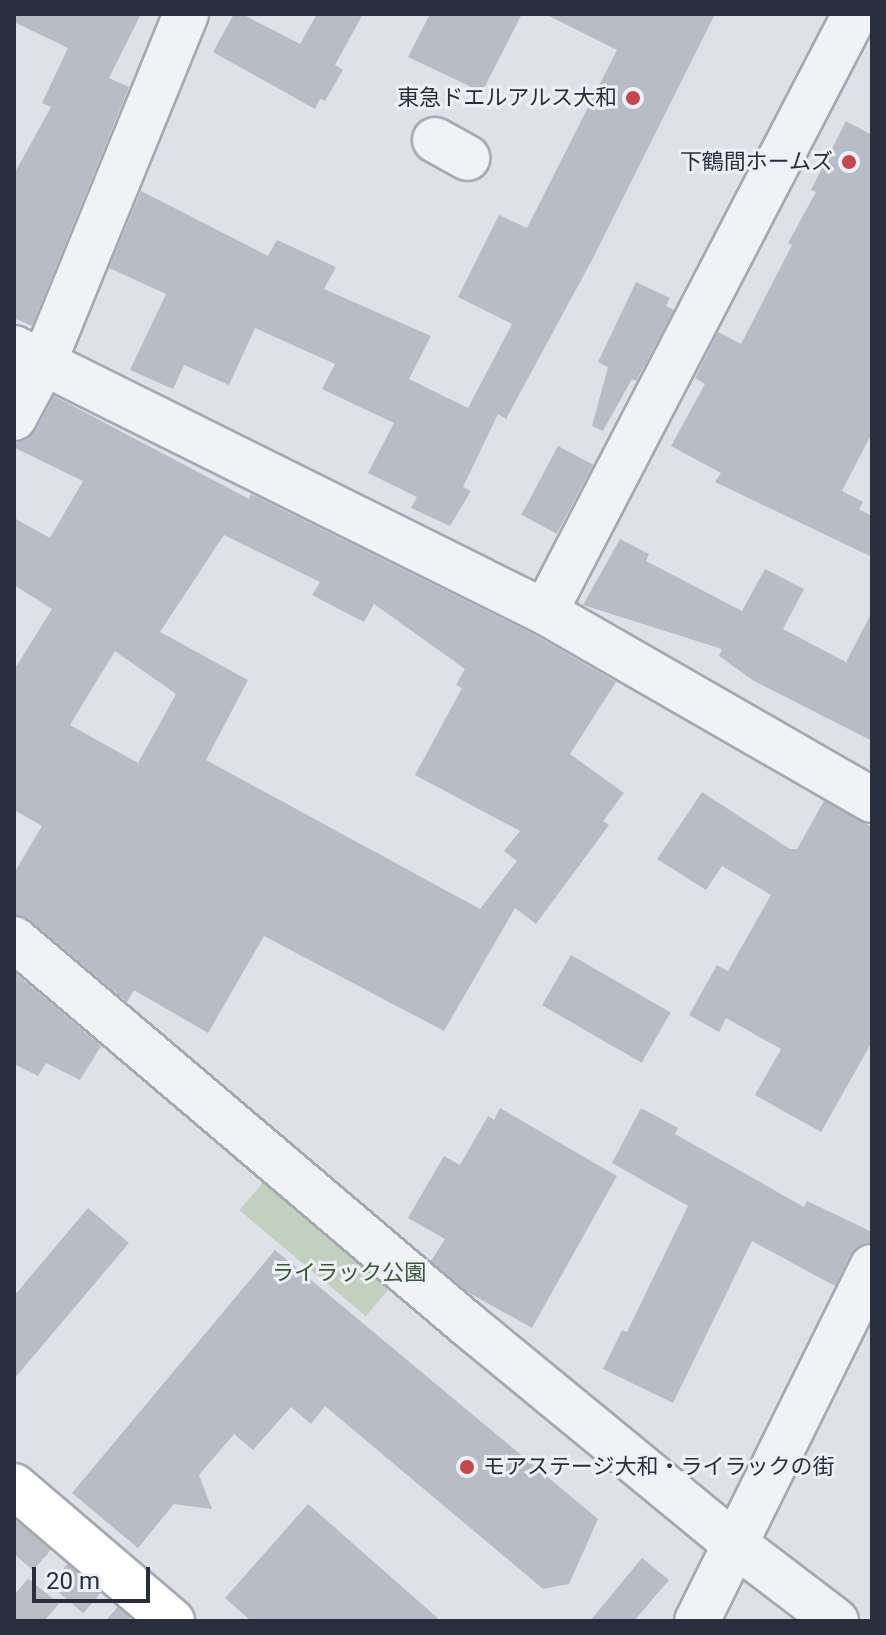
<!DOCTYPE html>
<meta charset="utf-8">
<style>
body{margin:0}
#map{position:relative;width:886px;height:1635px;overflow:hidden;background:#dee1e7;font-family:Roboto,"Noto Sans JP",sans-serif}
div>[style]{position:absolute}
.green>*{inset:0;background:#c2d1bf;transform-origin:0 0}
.building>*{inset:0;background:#b8bcc6;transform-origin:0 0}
.highway-tunnel>*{height:44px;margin-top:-22px;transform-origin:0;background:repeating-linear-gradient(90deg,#babdc5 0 44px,transparent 0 66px)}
.roads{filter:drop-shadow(2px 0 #a4a8b1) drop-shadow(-2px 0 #a4a8b1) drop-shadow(0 2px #a4a8b1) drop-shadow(0 -2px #a4a8b1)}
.minor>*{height:44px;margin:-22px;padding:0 22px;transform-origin:22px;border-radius:22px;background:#f0f2f5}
.highway>*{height:44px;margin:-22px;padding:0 22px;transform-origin:22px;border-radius:22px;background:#fff}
.dots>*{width:22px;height:22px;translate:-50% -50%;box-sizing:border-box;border:4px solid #edf0f5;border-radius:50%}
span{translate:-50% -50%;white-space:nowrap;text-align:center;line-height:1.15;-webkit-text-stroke:6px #edf0f5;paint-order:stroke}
.poi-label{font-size:22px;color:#282e3d}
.right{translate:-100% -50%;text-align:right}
.left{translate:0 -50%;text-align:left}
.park-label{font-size:22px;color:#395836}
.frame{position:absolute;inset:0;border:16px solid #282e3d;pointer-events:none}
.scale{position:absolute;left:32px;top:1567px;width:118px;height:36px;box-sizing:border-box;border:4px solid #282e3d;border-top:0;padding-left:10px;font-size:24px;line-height:28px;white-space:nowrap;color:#282e3d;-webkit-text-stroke:6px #edf0f5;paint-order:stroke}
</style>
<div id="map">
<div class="green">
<div style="left:269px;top:1175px;width:165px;height:46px;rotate:40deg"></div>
</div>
<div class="building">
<div style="clip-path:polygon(14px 14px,141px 14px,109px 78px,129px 87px,32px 326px,14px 318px,14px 174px,51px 107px,42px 103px,68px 48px,14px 22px)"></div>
<div style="clip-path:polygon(234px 14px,242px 14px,300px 44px,317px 14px,363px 14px,335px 65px,343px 70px,325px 101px,320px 99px,315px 109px,213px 52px)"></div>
<div style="clip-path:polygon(430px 14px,522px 14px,482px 92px,408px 57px)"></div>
<div style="clip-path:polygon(545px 14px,715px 14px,592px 260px,506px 419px,498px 414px,463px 487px,471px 491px,450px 526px,411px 508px,417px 497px,368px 473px,394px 423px,322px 389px,335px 364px,255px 328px,229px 385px,184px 365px,173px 389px,130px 370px,166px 294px,109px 268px,141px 191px,268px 256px,277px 240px,336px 267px,324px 289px,431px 336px,409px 379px,468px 408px,512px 324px,458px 297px,499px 215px,527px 228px,617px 50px)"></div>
<div style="clip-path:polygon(846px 121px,872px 135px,872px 433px,842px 491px,863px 502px,859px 509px,872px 516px,872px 557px,715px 482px,721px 473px,671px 446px,705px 384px,695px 378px,718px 332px,741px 344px,792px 245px,788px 243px,816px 192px,811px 190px)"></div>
<div style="clip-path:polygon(636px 282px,670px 298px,666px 306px,674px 310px,636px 381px,632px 379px,603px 431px,592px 426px,608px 367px,598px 362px)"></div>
<div style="clip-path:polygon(evenodd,54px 396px,249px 499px,251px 494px,533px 634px,616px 682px,570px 754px,624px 793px,603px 821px,609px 825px,536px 924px,515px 908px,444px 1031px,264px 936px,208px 1033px,134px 990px,127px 1002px,30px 920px,14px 915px,14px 873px,42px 826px,14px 810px,14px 670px,52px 609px,14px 585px,14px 518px,50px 538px,83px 481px,15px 448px,14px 443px,26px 440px,36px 430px,54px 396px,224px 535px,320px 582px,312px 595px,364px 622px,374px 604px,465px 669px,456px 685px,462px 688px,415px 775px,520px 831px,504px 851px,517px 861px,480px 909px,206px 760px,248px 680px,160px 632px,224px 535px,54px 396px,115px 651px,176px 694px,138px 763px,70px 725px,115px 651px)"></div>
<div style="left:558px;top:446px;width:40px;height:78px;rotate:28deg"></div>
<div style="clip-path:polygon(620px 539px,649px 554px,646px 561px,742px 611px,765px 569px,804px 589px,783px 629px,846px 662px,872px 612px,872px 741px,754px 681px,719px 656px,722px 649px,583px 605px)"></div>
<div style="clip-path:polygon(702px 792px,790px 849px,797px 849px,824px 801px,872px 827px,872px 1042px,821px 1132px,755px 1095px,781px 1049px,726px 1018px,719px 1032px,689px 1015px,717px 965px,728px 971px,771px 895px,722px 866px,706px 890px,657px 859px)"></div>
<div style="left:571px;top:955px;width:115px;height:58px;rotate:30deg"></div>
<div style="clip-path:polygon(14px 972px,101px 1046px,80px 1080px,46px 1063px,38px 1076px,14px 1064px)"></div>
<div style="clip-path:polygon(500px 1108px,617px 1176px,532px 1328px,466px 1291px,431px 1261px,445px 1239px,408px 1218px,444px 1156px,460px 1165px,488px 1116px,494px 1120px)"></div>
<div style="clip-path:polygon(641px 1108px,678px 1128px,675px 1134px,804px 1207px,807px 1201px,872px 1232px,872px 1242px,859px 1246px,850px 1255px,835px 1286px,752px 1241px,673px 1403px,603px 1369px,622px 1330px,627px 1332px,688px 1206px,612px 1163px)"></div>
<div style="clip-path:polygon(88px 1208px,129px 1243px,14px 1379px,14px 1296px)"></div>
<div style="clip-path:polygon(275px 1250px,598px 1519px,569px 1584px,543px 1589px,325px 1406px,311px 1424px,291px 1407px,253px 1450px,234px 1434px,199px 1475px,212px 1509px,174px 1504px,138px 1548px,72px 1493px)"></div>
<div style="clip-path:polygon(308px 1504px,441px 1621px,251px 1621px,225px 1598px)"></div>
<div style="clip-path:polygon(642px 1558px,669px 1580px,634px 1621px,590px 1621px)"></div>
</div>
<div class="highway-tunnel">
<div style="left:14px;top:1525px;width:148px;rotate:40.6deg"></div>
<div style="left:14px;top:1595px;width:40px;rotate:40deg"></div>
</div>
<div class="roads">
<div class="minor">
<div style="left:435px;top:140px;width:37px;rotate:29deg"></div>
<div style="left:14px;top:348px;width:593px;rotate:26.44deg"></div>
<div style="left:545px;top:612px;width:377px;rotate:29.9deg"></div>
<div style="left:14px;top:418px;width:64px;rotate:-61.8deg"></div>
<div style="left:44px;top:362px;width:376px;rotate:-67.8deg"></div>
<div style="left:545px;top:612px;width:674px;rotate:-62.6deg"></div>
<div style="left:14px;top:939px;width:595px;rotate:40.36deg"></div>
<div style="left:467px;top:1324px;width:347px;rotate:39.4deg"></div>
<div style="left:735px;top:1544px;width:127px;rotate:37.3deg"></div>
<div style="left:697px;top:1621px;width:395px;rotate:-63.7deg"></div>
</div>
<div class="highway">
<div style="left:14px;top:1486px;width:208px;rotate:40.5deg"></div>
</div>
</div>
<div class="dots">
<div style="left:633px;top:98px;background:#c8474f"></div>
<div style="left:849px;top:162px;background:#c8474f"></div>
<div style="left:467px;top:1467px;background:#c8474f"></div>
</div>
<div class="poi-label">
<span class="right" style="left:617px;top:98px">東急ドエルアルス大和</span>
<span class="right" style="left:833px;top:162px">下鶴間ホームズ</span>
<span class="left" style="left:483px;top:1467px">モアステージ大和・ライラックの街</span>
</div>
<div class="park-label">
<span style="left:349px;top:1273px">ライラック公園</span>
</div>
<div class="frame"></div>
<div class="scale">20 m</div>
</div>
